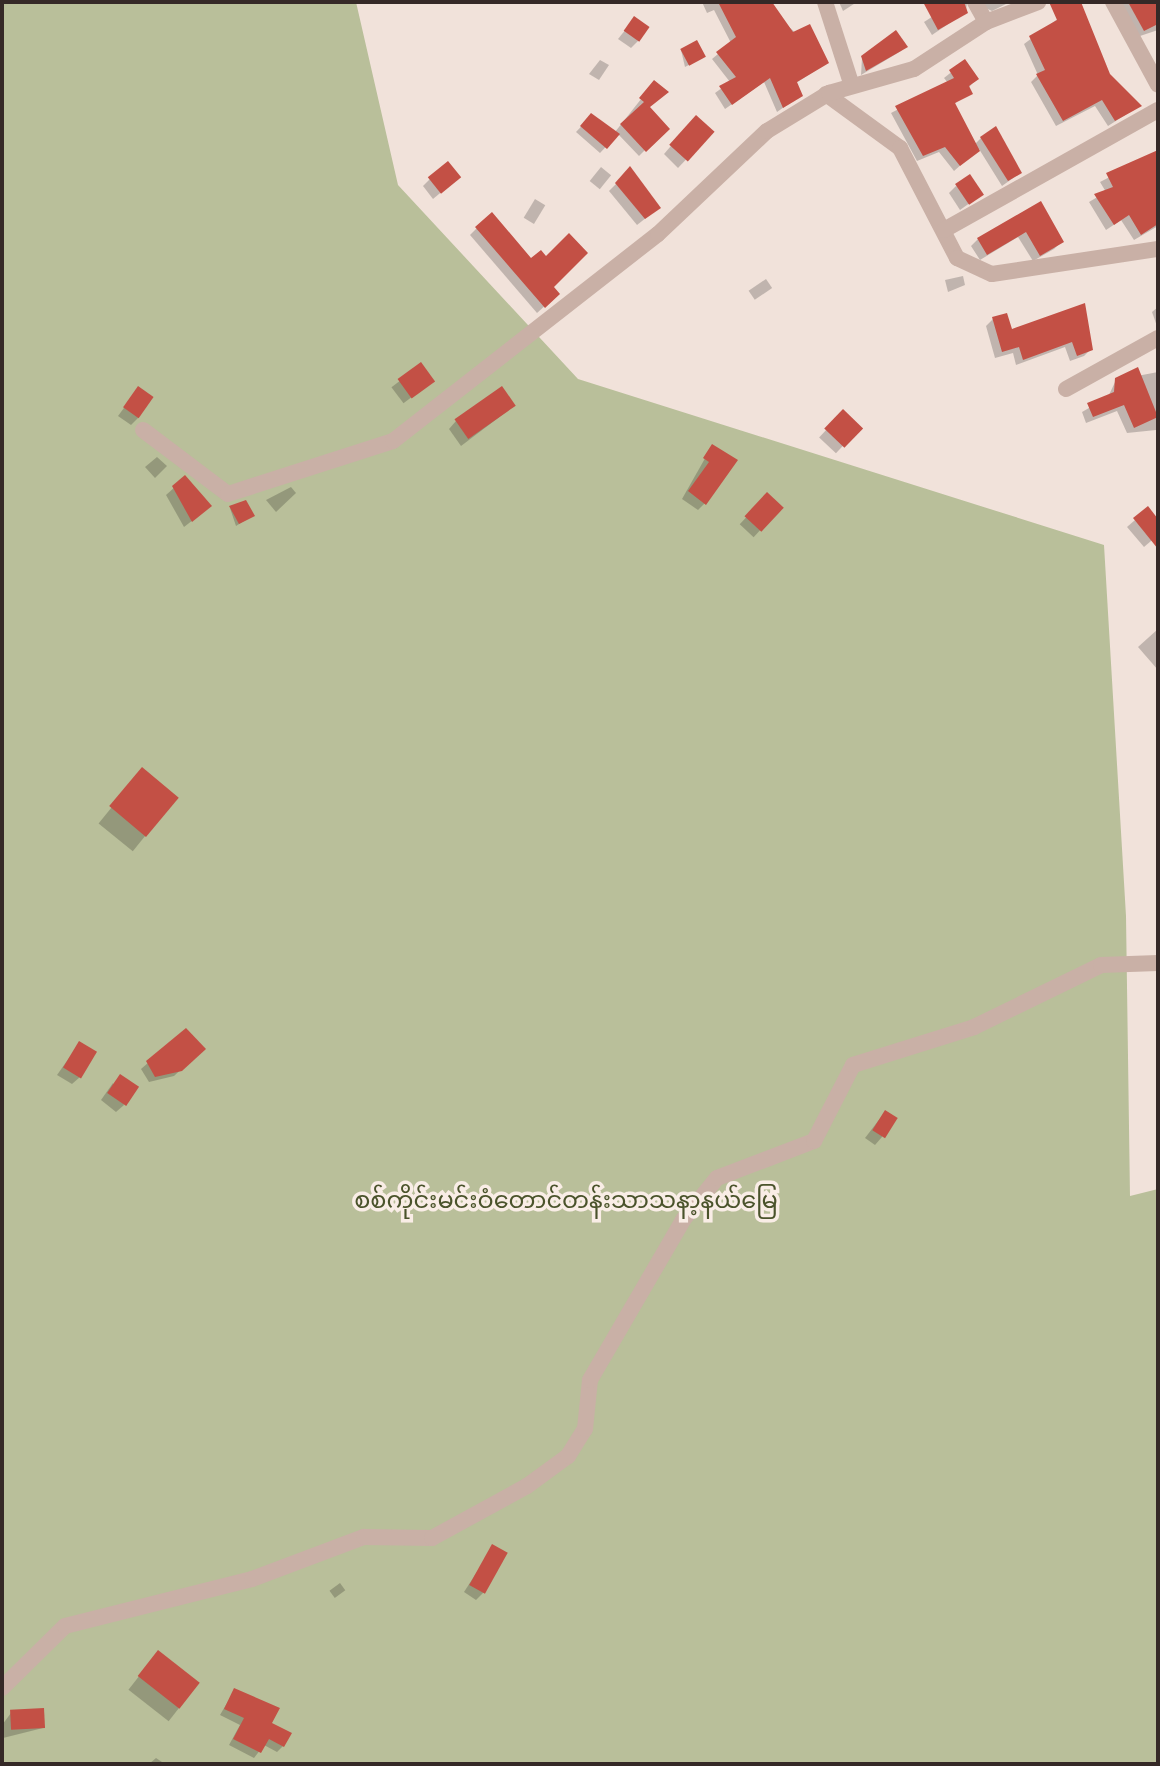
<!DOCTYPE html>
<meta charset="utf-8">
<style>
body{margin:0}
#map{position:relative;width:1160px;height:1766px;overflow:hidden;background:#f1e2da;font-family:"IBM Plex Sans","Noto Sans Myanmar",sans-serif}
div>[style]{position:absolute}
.green>*{inset:0;background:#b9bf9a}
.shadow>*{inset:0;background:#0003;transform-origin:0 0}
.building>*{inset:0;background:#c35045;transform-origin:0 0}
.minor>*{height:16px;margin:-8px;padding:0 8px;transform-origin:8px;border-radius:8px;background:#c9b0a6}
span{translate:-50% -50%;white-space:nowrap;text-align:center;line-height:1.15;-webkit-text-stroke:7px #f9ede6;paint-order:stroke}
.park-label{font-size:24px;color:#4a532b}
.frame{position:absolute;inset:0;border:4px solid #352927;pointer-events:none}
</style>
<div id="map">
<div class="green">
<div style="clip-path:polygon(2px 2px,356px 2px,398px 185px,578px 379px,1104px 545px,1126px 916px,1130px 1196px,1158px 1189px,1158px 1764px,2px 1764px)"></div>
</div>
<div class="shadow">
<div style="clip-path:polygon(702px 2px,763px 2px,827px 63px,796px 83px,801px 95px,777px 112px,764px 82px,725px 109px,715px 93px,730px 82px,712px 59px,731px 43px,714px 10px,707px 13px)"></div>
<div style="clip-path:polygon(839px 2px,857px 2px,843px 11px)"></div>
<div style="clip-path:polygon(955px 2px,967px 2px,966px 12px,932px 35px,924px 22px)"></div>
<div style="clip-path:polygon(973px 2px,1010px 2px,992px 11px)"></div>
<div style="clip-path:polygon(1118px 2px,1158px 2px,1158px 30px,1137px 37px)"></div>
<div style="clip-path:polygon(1079px 3px,1109px 75px,1139px 106px,1108px 126px,1095px 106px,1056px 126px,1031px 82px,1038px 75px,1024px 44px)"></div>
<div style="clip-path:polygon(634px 19px,638px 41px,631px 48px,618px 39px)"></div>
<div style="clip-path:polygon(906px 46px,901px 51px,861px 75px,862px 58px)"></div>
<div style="clip-path:polygon(681px 50px,700px 59px,685px 67px)"></div>
<div style="clip-path:polygon(600px 60px,609px 65px,599px 80px,589px 74px)"></div>
<div style="clip-path:polygon(964px 62px,976px 79px,954px 105px,974px 145px,981px 138px,1020px 173px,1002px 186px,979px 149px,954px 171px,939px 152px,917px 161px,891px 113px,948px 83px,944px 78px)"></div>
<div style="clip-path:polygon(649px 89px,648px 107px,667px 128px,639px 156px,618px 134px,600px 153px,576px 132px,591px 116px,615px 132px)"></div>
<div style="clip-path:polygon(689px 125px,712px 132px,678px 168px,664px 154px)"></div>
<div style="clip-path:polygon(1158px 152px,1158px 226px,1134px 240px,1121px 220px,1106px 230px,1089px 202px,1106px 192px,1100px 182px)"></div>
<div style="left:601px;top:167px;width:13px;height:18px;rotate:39deg"></div>
<div style="clip-path:polygon(630px 170px,651px 214px,637px 225px,609px 191px)"></div>
<div style="clip-path:polygon(430px 179px,451px 184px,433px 199px,423px 186px)"></div>
<div style="clip-path:polygon(956px 186px,981px 195px,960px 210px,949px 193px)"></div>
<div style="left:535px;top:199px;width:12px;height:22px;rotate:31deg"></div>
<div style="clip-path:polygon(1040px 204px,1061px 242px,1054px 249px,1033px 261px,1018px 237px,980px 260px,971px 246px,978px 239px)"></div>
<div style="clip-path:polygon(477px 228px,551px 287px,558px 294px,537px 313px,470px 235px)"></div>
<div style="clip-path:polygon(963px 276px,965px 285px,948px 292px,945px 280px)"></div>
<div style="left:766px;top:279px;width:11px;height:21px;rotate:56deg"></div>
<div style="clip-path:polygon(1083px 305px,1091px 349px,1084px 356px,1070px 361px,1065px 347px,1016px 365px,1013px 353px,995px 358px,986px 326px,993px 319px,1010px 332px)"></div>
<div style="clip-path:polygon(1158px 307px,1158px 329px,1152px 312px)"></div>
<div style="left:421px;top:365px;width:20px;height:37px;rotate:53deg"></div>
<div style="clip-path:polygon(1158px 372px,1156px 430px,1127px 433px,1117px 411px,1086px 423px,1082px 412px,1108px 397px,1116px 380px)"></div>
<div style="clip-path:polygon(138px 389px,138px 418px,131px 425px,118px 416px)"></div>
<div style="clip-path:polygon(514px 406px,461px 446px,449px 429px,456px 421px)"></div>
<div style="left:843px;top:412px;width:23px;height:35px;rotate:43deg"></div>
<div style="clip-path:polygon(712px 446px,705px 503px,698px 510px,682px 499px)"></div>
<div style="clip-path:polygon(157px 457px,167px 466px,155px 478px,145px 467px)"></div>
<div style="clip-path:polygon(185px 478px,202px 513px,184px 527px,166px 495px)"></div>
<div style="clip-path:polygon(291px 487px,296px 493px,276px 512px,266px 500px)"></div>
<div style="left:767px;top:495px;width:19px;height:40px;rotate:43deg"></div>
<div style="clip-path:polygon(230px 508px,249px 518px,236px 526px)"></div>
<div style="clip-path:polygon(1135px 520px,1158px 522px,1158px 535px,1144px 547px,1127px 527px)"></div>
<div style="clip-path:polygon(1158px 629px,1158px 670px,1138px 647px)"></div>
<div style="left:142px;top:770px;width:44px;height:69px;rotate:39deg"></div>
<div style="clip-path:polygon(186px 1030px,203px 1049px,174px 1076px,149px 1082px,141px 1069px)"></div>
<div style="clip-path:polygon(79px 1044px,80px 1077px,72px 1084px,57px 1075px)"></div>
<div style="clip-path:polygon(113px 1083px,124px 1105px,116px 1112px,101px 1100px)"></div>
<div style="clip-path:polygon(885px 1112px,882px 1137px,875px 1145px,865px 1138px)"></div>
<div style="clip-path:polygon(493px 1547px,484px 1592px,476px 1600px,464px 1592px)"></div>
<div style="left:340px;top:1583px;width:9px;height:13px;rotate:54deg"></div>
<div style="left:158px;top:1652px;width:51px;height:48px;rotate:38deg"></div>
<div style="clip-path:polygon(234px 1691px,270px 1723px,283px 1746px,277px 1752px,264px 1745px,254px 1758px,229px 1745px,240px 1725px,220px 1715px)"></div>
<div style="clip-path:polygon(11px 1713px,43px 1728px,3px 1738px,2px 1754px,2px 1725px)"></div>
<div style="clip-path:polygon(156px 1758px,165px 1764px,149px 1764px)"></div>
</div>
<div class="building">
<div style="clip-path:polygon(718px 2px,772px 2px,793px 32px,810px 24px,829px 63px,797px 82px,803px 96px,783px 108px,770px 78px,732px 105px,719px 86px,736px 77px,716px 52px,736px 37px)"></div>
<div style="clip-path:polygon(923px 2px,964px 2px,968px 13px,938px 30px)"></div>
<div style="clip-path:polygon(1049px 2px,1081px 2px,1110px 74px,1142px 106px,1115px 121px,1102px 100px,1063px 121px,1036px 74px,1045px 70px,1029px 36px,1057px 20px)"></div>
<div style="clip-path:polygon(1128px 2px,1158px 2px,1158px 24px,1144px 31px)"></div>
<div style="left:634px;top:16px;width:19px;height:18px;rotate:35deg"></div>
<div style="clip-path:polygon(896px 30px,908px 47px,866px 71px,861px 56px)"></div>
<div style="left:697px;top:40px;width:19px;height:19px;rotate:62deg"></div>
<div style="clip-path:polygon(965px 59px,979px 79px,969px 86px,973px 94px,955px 103px,980px 151px,960px 166px,945px 147px,923px 156px,895px 106px,954px 78px,949px 70px)"></div>
<div style="clip-path:polygon(654px 80px,669px 92px,650px 107px,670px 129px,646px 152px,620px 124px,644px 102px,639px 98px)"></div>
<div style="clip-path:polygon(591px 113px,620px 134px,607px 149px,580px 126px)"></div>
<div style="left:696px;top:115px;width:25px;height:40px;rotate:42deg"></div>
<div style="clip-path:polygon(996px 126px,1022px 173px,1008px 181px,980px 137px)"></div>
<div style="clip-path:polygon(1158px 150px,1158px 224px,1141px 235px,1129px 215px,1114px 225px,1094px 194px,1113px 187px,1106px 173px)"></div>
<div style="left:448px;top:161px;width:21px;height:26px;rotate:51deg"></div>
<div style="clip-path:polygon(630px 166px,661px 208px,645px 219px,615px 183px)"></div>
<div style="left:970px;top:174px;width:25px;height:18px;rotate:56deg"></div>
<div style="clip-path:polygon(1041px 201px,1064px 242px,1040px 256px,1026px 232px,987px 255px,977px 238px)"></div>
<div style="clip-path:polygon(492px 212px,531px 258px,541px 250px,546px 256px,569px 233px,588px 253px,554px 287px,560px 294px,545px 308px,475px 227px)"></div>
<div style="clip-path:polygon(1085px 303px,1093px 350px,1077px 356px,1072px 342px,1023px 360px,1019px 347px,1002px 352px,992px 317px,1007px 313px,1012px 329px)"></div>
<div style="left:421px;top:362px;width:24px;height:29px;rotate:54deg"></div>
<div style="clip-path:polygon(1138px 367px,1158px 417px,1134px 428px,1124px 405px,1093px 417px,1087px 403px,1114px 392px,1115px 378px)"></div>
<div style="left:138px;top:386px;width:19px;height:26px;rotate:35deg"></div>
<div style="left:502px;top:386px;width:24px;height:58px;rotate:55deg"></div>
<div style="left:843px;top:409px;width:28px;height:27px;rotate:44deg"></div>
<div style="clip-path:polygon(712px 444px,738px 460px,706px 505px,688px 491px,709px 462px,703px 458px)"></div>
<div style="clip-path:polygon(185px 475px,212px 506px,192px 522px,172px 486px)"></div>
<div style="left:767px;top:492px;width:23px;height:33px;rotate:43deg"></div>
<div style="clip-path:polygon(246px 500px,255px 516px,239px 524px,229px 506px)"></div>
<div style="clip-path:polygon(1148px 506px,1158px 519px,1158px 549px,1133px 518px)"></div>
<div style="left:142px;top:767px;width:48px;height:51px;rotate:40deg"></div>
<div style="clip-path:polygon(186px 1028px,206px 1049px,182px 1071px,155px 1077px,146px 1061px)"></div>
<div style="left:79px;top:1041px;width:21px;height:31px;rotate:31deg"></div>
<div style="left:120px;top:1074px;width:23px;height:23px;rotate:34deg"></div>
<div style="left:885px;top:1110px;width:15px;height:24px;rotate:32deg"></div>
<div style="left:492px;top:1544px;width:18px;height:47px;rotate:29deg"></div>
<div style="left:158px;top:1650px;width:53px;height:33px;rotate:38deg"></div>
<div style="clip-path:polygon(234px 1688px,280px 1708px,272px 1723px,292px 1733px,284px 1747px,269px 1739px,261px 1753px,233px 1739px,244px 1718px,224px 1709px)"></div>
<div style="left:44px;top:1708px;width:20px;height:34px;rotate:87deg"></div>
</div>
<div class="minor">
<div style="left:825px;top:2px;width:88px;rotate:72.2deg"></div>
<div style="left:975px;top:2px;width:23px;rotate:61deg"></div>
<div style="left:1113px;top:2px;width:94px;rotate:61.5deg"></div>
<div style="left:826px;top:94px;width:92px;rotate:36.1deg"></div>
<div style="left:900px;top:148px;width:124px;rotate:62.6deg"></div>
<div style="left:957px;top:258px;width:38px;rotate:25deg"></div>
<div style="left:992px;top:274px;width:168px;rotate:-8.6deg"></div>
<div style="left:944px;top:230px;width:245px;rotate:-29.3deg"></div>
<div style="left:1066px;top:389px;width:105px;rotate:-29deg"></div>
<div style="left:143px;top:430px;width:106px;rotate:37deg"></div>
<div style="left:228px;top:494px;width:173px;rotate:-17.8deg"></div>
<div style="left:393px;top:441px;width:336px;rotate:-38deg"></div>
<div style="left:658px;top:234px;width:150px;rotate:-43.4deg"></div>
<div style="left:767px;top:131px;width:73px;rotate:-31.5deg"></div>
<div style="left:829px;top:93px;width:88px;rotate:-15.8deg"></div>
<div style="left:914px;top:69px;width:86px;rotate:-33.1deg"></div>
<div style="left:986px;top:22px;width:56px;rotate:-21deg"></div>
<div style="left:2px;top:1688px;width:88px;rotate:-44.5deg"></div>
<div style="left:65px;top:1626px;width:193px;rotate:-14.1deg"></div>
<div style="left:252px;top:1579px;width:120px;rotate:-20.6deg"></div>
<div style="left:364px;top:1537px;width:68px;rotate:0.8deg"></div>
<div style="left:432px;top:1538px;width:108px;rotate:-28.7deg"></div>
<div style="left:527px;top:1486px;width:51px;rotate:-36.2deg"></div>
<div style="left:568px;top:1456px;width:32px;rotate:-58deg"></div>
<div style="left:585px;top:1429px;width:49px;rotate:-84.2deg"></div>
<div style="left:590px;top:1380px;width:185px;rotate:-59.8deg"></div>
<div style="left:683px;top:1220px;width:54px;rotate:-51deg"></div>
<div style="left:717px;top:1178px;width:104px;rotate:-20.9deg"></div>
<div style="left:814px;top:1141px;width:85px;rotate:-62.8deg"></div>
<div style="left:853px;top:1065px;width:127px;rotate:-17.4deg"></div>
<div style="left:974px;top:1027px;width:141px;rotate:-26deg"></div>
<div style="left:1101px;top:965px;width:57px;rotate:-2deg"></div>
</div>
<div class="park-label">
<span style="left:566px;top:1200px">စစ်ကိုင်းမင်းဝံတောင်တန်းသာသနာ့နယ်မြေ</span>
</div>
<div class="frame"></div>
</div>
